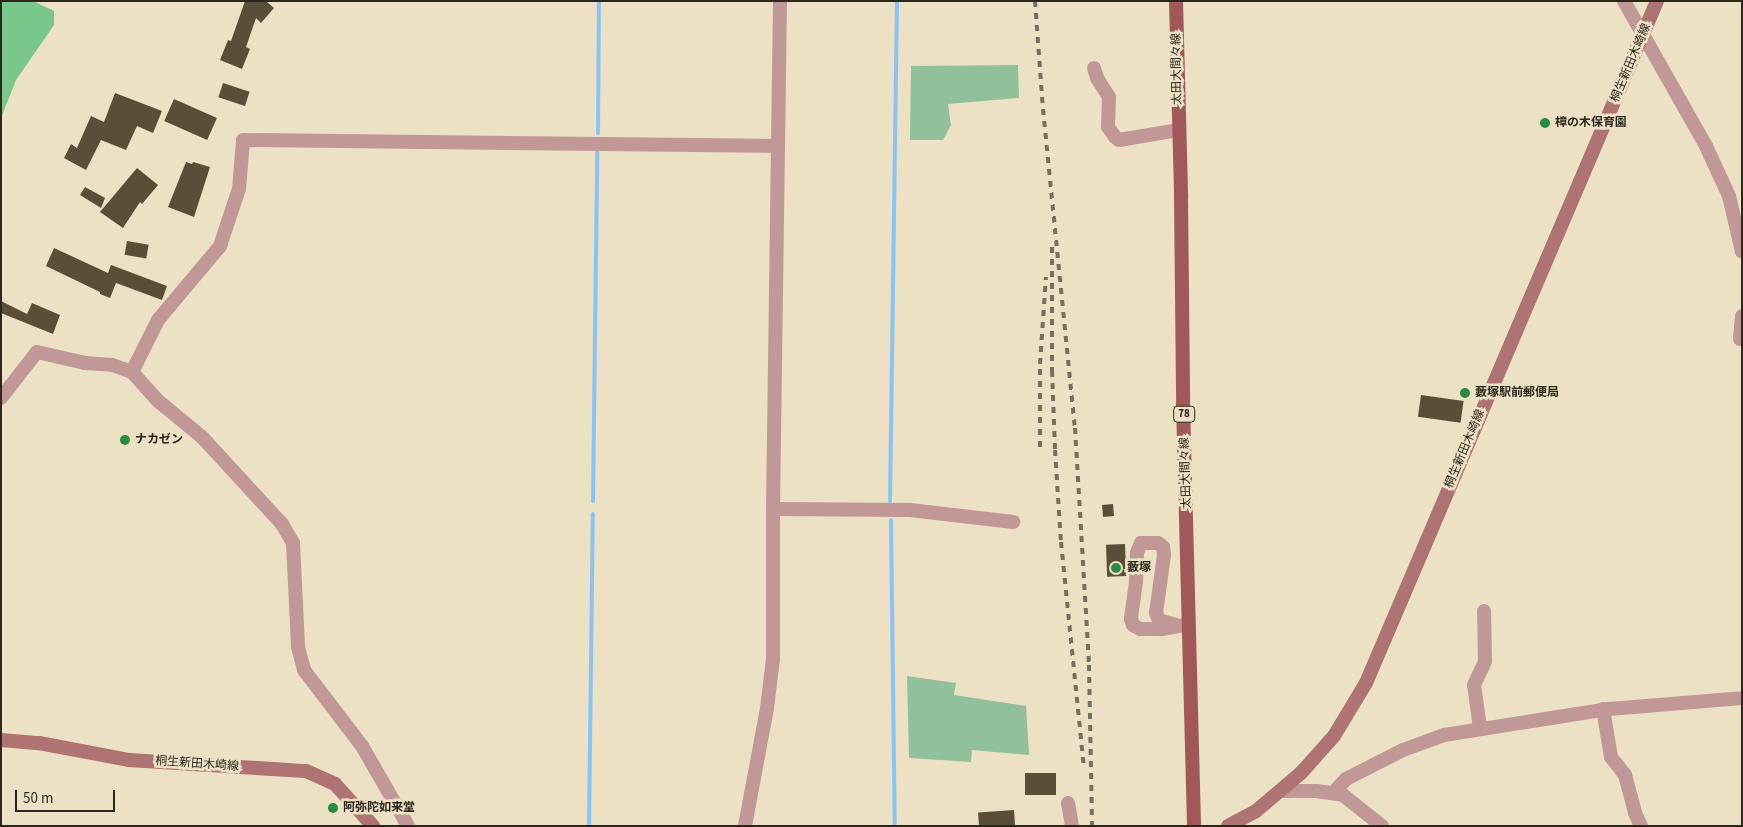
<!DOCTYPE html>
<meta charset="utf-8">
<style>
body{margin:0}
#map{position:relative;width:1743px;height:827px;overflow:hidden;background:#ece0c5;font-family:"Source Sans 3","Noto Sans JP",sans-serif}
div>[style]{position:absolute}
.green>*{inset:0;background:#91c19b}
.forest>*{inset:0;background:#7ac78c}
.stream>*{height:4px;margin:-2px;padding:0 2px;transform-origin:2px;border-radius:2px;background:#8ac4f4}
.building>*{inset:0;background:#594f38;transform-origin:0 0}
.minor>*{height:14px;margin:-7px;padding:0 7px;transform-origin:7px;border-radius:7px;background:#c29797}
.tertiary>*{height:14px;margin:-7px;padding:0 7px;transform-origin:7px;border-radius:7px;background:#c29797}
.secondary>*{height:14px;margin:-7px;padding:0 7px;transform-origin:7px;border-radius:7px;background:#af7373}
.primary>*{height:14px;margin:-7px;padding:0 7px;transform-origin:7px;border-radius:7px;background:#a15859}
.rail>*{height:4px;margin-top:-2px;transform-origin:0;background:repeating-linear-gradient(90deg,#766f5f 0 6px,transparent 0 12px)}
.dots>*{width:14px;height:14px;translate:-50% -50%;box-sizing:border-box;border:2px solid #ece0c5;border-radius:50%}
span{translate:-50% -50%;white-space:nowrap;text-align:center;line-height:1.15;-webkit-text-stroke:5px #ece0c5;paint-order:stroke}
.shield-label span{padding:1px 4px;background:#ece0c5;border:1px solid;border-radius:4px;-webkit-text-stroke-width:0}
.shield-label{font-size:11px;color:#2b271d;font-weight:700}
.street-label{font-size:12px;color:#2b271d}
.poi-label{font-size:12px;color:#2b271d;font-weight:700}
.left{translate:0 -50%;text-align:left}
.frame{position:absolute;inset:0;border:2px solid #2b271d;pointer-events:none}
.scale{position:absolute;left:15px;top:790px;width:100px;height:22px;box-sizing:border-box;border:2px solid #2b271d;border-top:0;padding-left:6px;font-size:15px;line-height:18px;white-space:nowrap;color:#2b271d;-webkit-text-stroke:4px #ece0c5;paint-order:stroke}
</style>
<div id="map">
<div class="green">
<div style="clip-path:polygon(1018px 65px,1019px 98px,948px 104px,951px 125px,943px 140px,910px 140px,911px 66px)"></div>
<div style="clip-path:polygon(907px 676px,956px 683px,954px 695px,1026px 706px,1029px 755px,972px 750px,971px 762px,909px 758px)"></div>
</div>
<div class="forest">
<div style="clip-path:polygon(1px 1px,33px 1px,54px 11px,54px 25px,16px 80px,1px 118px)"></div>
</div>
<div class="stream">
<div style="left:598px;top:133px;width:132px;rotate:-89.6deg"></div>
<div style="left:593px;top:501px;width:349px;rotate:-89.3deg"></div>
<div style="left:890px;top:501px;width:500px;rotate:-89.2deg"></div>
<div style="left:891px;top:520px;width:306px;rotate:89.3deg"></div>
<div style="left:589px;top:826px;width:312px;rotate:-89.3deg"></div>
</div>
<div class="building">
<div style="clip-path:polygon(245px 1px,266px 1px,274px 8px,261px 23px,256px 18px,246px 47px,250px 49px,242px 69px,220px 60px,228px 40px,231px 41px)"></div>
<div style="left:223px;top:83px;width:28px;height:15px;rotate:18deg"></div>
<div style="clip-path:polygon(115px 93px,162px 111px,153px 133px,137px 126px,126px 150px,101px 140px,86px 170px,64px 158px,71px 144px,77px 148px,91px 116px,104px 122px)"></div>
<div style="left:174px;top:99px;width:47px;height:24px;rotate:24deg"></div>
<div style="clip-path:polygon(186px 162px,192px 164px,193px 162px,210px 167px,194px 217px,168px 207px)"></div>
<div style="clip-path:polygon(137px 168px,158px 185px,142px 204px,140px 202px,123px 228px,100px 212px)"></div>
<div style="clip-path:polygon(85px 187px,105px 198px,101px 208px,80px 195px)"></div>
<div style="left:127px;top:241px;width:22px;height:14px;rotate:10deg"></div>
<div style="clip-path:polygon(54px 248px,108px 273px,111px 265px,167px 286px,162px 300px,116px 283px,110px 298px,100px 294px,100px 292px,46px 266px)"></div>
<div style="clip-path:polygon(1px 301px,27px 314px,32px 303px,60px 315px,53px 334px,1px 313px)"></div>
<div style="left:1421px;top:395px;width:43px;height:22px;rotate:8deg"></div>
<div style="left:1113px;top:504px;width:12px;height:11px;rotate:85deg"></div>
<div style="left:1125px;top:544px;width:32px;height:19px;rotate:88deg"></div>
<div style="left:1025px;top:773px;width:31px;height:22px"></div>
<div style="left:1014px;top:810px;width:16px;height:36px;rotate:86deg"></div>
</div>
<div class="minor">
<div style="left:1624px;top:1px;width:167px;rotate:60.5deg"></div>
<div style="left:1706px;top:146px;width:55px;rotate:65.3deg"></div>
<div style="left:1729px;top:196px;width:57px;rotate:76.9deg"></div>
<div style="left:1094px;top:68px;width:10px;rotate:73deg"></div>
<div style="left:1097px;top:78px;width:22px;rotate:58deg"></div>
<div style="left:1109px;top:97px;width:30px;rotate:92deg"></div>
<div style="left:1108px;top:127px;width:12px;rotate:55deg"></div>
<div style="left:1115px;top:137px;width:5px;rotate:37deg"></div>
<div style="left:1119px;top:140px;width:61px;rotate:-9.5deg"></div>
<div style="left:1740px;top:339px;width:23px;rotate:-85deg"></div>
<div style="left:132px;top:372px;width:58px;rotate:-63.4deg"></div>
<div style="left:158px;top:320px;width:97px;rotate:-50deg"></div>
<div style="left:220px;top:246px;width:60px;rotate:-71.6deg"></div>
<div style="left:239px;top:189px;width:49px;rotate:-85.3deg"></div>
<div style="left:243px;top:140px;width:535px;rotate:0.64deg"></div>
<div style="left:1px;top:398px;width:58px;rotate:-52deg"></div>
<div style="left:37px;top:352px;width:49px;rotate:12.9deg"></div>
<div style="left:85px;top:363px;width:27px;rotate:4deg"></div>
<div style="left:112px;top:365px;width:21px;rotate:19deg"></div>
<div style="left:132px;top:372px;width:38px;rotate:48deg"></div>
<div style="left:157px;top:400px;width:58px;rotate:39.4deg"></div>
<div style="left:202px;top:437px;width:118px;rotate:47.4deg"></div>
<div style="left:282px;top:524px;width:22px;rotate:60deg"></div>
<div style="left:293px;top:543px;width:104px;rotate:87.2deg"></div>
<div style="left:298px;top:647px;width:24px;rotate:75deg"></div>
<div style="left:304px;top:670px;width:96px;rotate:52.7deg"></div>
<div style="left:362px;top:746px;width:92px;rotate:60.1deg"></div>
<div style="left:773px;top:509px;width:137px;rotate:0.4deg"></div>
<div style="left:910px;top:510px;width:104px;rotate:6.6deg"></div>
<div style="left:1603px;top:709px;width:49px;rotate:80.5deg"></div>
<div style="left:1611px;top:757px;width:23px;rotate:52deg"></div>
<div style="left:1625px;top:775px;width:39px;rotate:75deg"></div>
<div style="left:1635px;top:813px;width:14px;rotate:65deg"></div>
<div style="left:1480px;top:728px;width:43px;rotate:-97.9deg"></div>
<div style="left:1474px;top:685px;width:26px;rotate:-65deg"></div>
<div style="left:1485px;top:661px;width:50px;rotate:-91.1deg"></div>
<div style="left:1333px;top:793px;width:19px;rotate:-47deg"></div>
<div style="left:1346px;top:779px;width:64px;rotate:-27deg"></div>
<div style="left:1403px;top:750px;width:44px;rotate:-20.1deg"></div>
<div style="left:1444px;top:735px;width:167px;rotate:-9deg"></div>
<div style="left:1609px;top:709px;width:133px;rotate:-4.7deg"></div>
<div style="left:1068px;top:803px;width:23px;rotate:80deg"></div>
</div>
<div class="tertiary">
<div style="left:1176px;top:625px;width:18px;rotate:-164deg"></div>
<div style="left:1159px;top:620px;width:8px;rotate:-113deg"></div>
<div style="left:1156px;top:613px;width:59px;rotate:-82.1deg"></div>
<div style="left:1164px;top:555px;width:8px;rotate:-97deg"></div>
<div style="left:1163px;top:547px;width:6px;rotate:-141deg"></div>
<div style="left:1158px;top:543px;width:17px;rotate:180deg"></div>
<div style="left:1141px;top:543px;width:11px;rotate:112deg"></div>
<div style="left:1137px;top:553px;width:29px;rotate:92deg"></div>
<div style="left:1136px;top:582px;width:37px;rotate:98deg"></div>
<div style="left:1131px;top:619px;width:6px;rotate:72deg"></div>
<div style="left:1133px;top:625px;width:8px;rotate:30deg"></div>
<div style="left:1140px;top:629px;width:23px"></div>
<div style="left:1163px;top:629px;width:26px;rotate:-11deg"></div>
<div style="left:1283px;top:791px;width:33px"></div>
<div style="left:1316px;top:791px;width:27px;rotate:8deg"></div>
<div style="left:1343px;top:795px;width:50px;rotate:38.5deg"></div>
<div style="left:745px;top:826px;width:120px;rotate:-79.4deg"></div>
<div style="left:767px;top:708px;width:49px;rotate:-83deg"></div>
<div style="left:773px;top:659px;width:150px;rotate:-90deg"></div>
<div style="left:773px;top:509px;width:508px;rotate:-89.21deg"></div>
</div>
<div class="secondary">
<div style="left:1px;top:740px;width:38px;rotate:5deg"></div>
<div style="left:39px;top:743px;width:92px;rotate:10.7deg"></div>
<div style="left:129px;top:760px;width:177px;rotate:3.6deg"></div>
<div style="left:306px;top:771px;width:32px;rotate:24deg"></div>
<div style="left:335px;top:784px;width:57px;rotate:47.9deg"></div>
<div style="left:1228px;top:826px;width:32px;rotate:-28deg"></div>
<div style="left:1256px;top:811px;width:59px;rotate:-40.2deg"></div>
<div style="left:1301px;top:773px;width:50px;rotate:-48.3deg"></div>
<div style="left:1334px;top:736px;width:62px;rotate:-58.9deg"></div>
<div style="left:1366px;top:683px;width:741px;rotate:-66.89deg"></div>
</div>
<div class="primary">
<div style="left:1176px;top:1px;width:197px;rotate:88.5deg"></div>
<div style="left:1181px;top:198px;width:206px;rotate:89.4deg"></div>
<div style="left:1183px;top:404px;width:422px;rotate:88.5deg"></div>
</div>
<div class="rail">
<div style="left:1035px;top:1px;width:108px;rotate:85.8deg"></div>
<div style="left:1043px;top:109px;width:321px;rotate:84.3deg"></div>
<div style="left:1075px;top:428px;width:237px;rotate:86.6deg"></div>
<div style="left:1089px;top:665px;width:161px;rotate:88.9deg"></div>
<div style="left:1052px;top:247px;width:124px;rotate:90deg"></div>
<div style="left:1052px;top:371px;width:79px;rotate:87.8deg"></div>
<div style="left:1055px;top:450px;width:92px;rotate:86.3deg"></div>
<div style="left:1061px;top:542px;width:227px;rotate:84.2deg"></div>
<div style="left:1040px;top:447px;width:83px;rotate:-90deg"></div>
<div style="left:1040px;top:364px;width:87px;rotate:-86.1deg"></div>
</div>
<div class="dots">
<div style="left:1545px;top:123px;background:#2a8b3e"></div>
<div style="left:1465px;top:393px;background:#2a8b3e"></div>
<div style="left:125px;top:440px;background:#2a8b3e"></div>
<div style="left:1116px;top:568px;background:#2a8b3e"></div>
<div style="left:333px;top:808px;background:#2a8b3e"></div>
</div>
<div class="shield-label">
<span style="left:1184px;top:414px">78</span>
</div>
<div class="street-label">
<span style="left:1631px;top:63px;rotate:-67deg">桐生新田木崎線</span>
<span style="left:1177px;top:69px;rotate:-91deg">太田大間々線</span>
<span style="left:1465px;top:449px;rotate:-67deg">桐生新田木崎線</span>
<span style="left:1186px;top:473px;rotate:-92deg">太田大間々線</span>
<span style="left:197px;top:764px;rotate:4deg">桐生新田木崎線</span>
</div>
<div class="poi-label">
<span class="left" style="left:1555px;top:123px">樟の木保育園</span>
<span class="left" style="left:1475px;top:393px">藪塚駅前郵便局</span>
<span class="left" style="left:135px;top:440px">ナカゼン</span>
<span class="left" style="left:1127px;top:568px">藪塚</span>
<span class="left" style="left:343px;top:808px">阿弥陀如来堂</span>
</div>
<div class="frame"></div>
<div class="scale">50 m</div>
</div>
